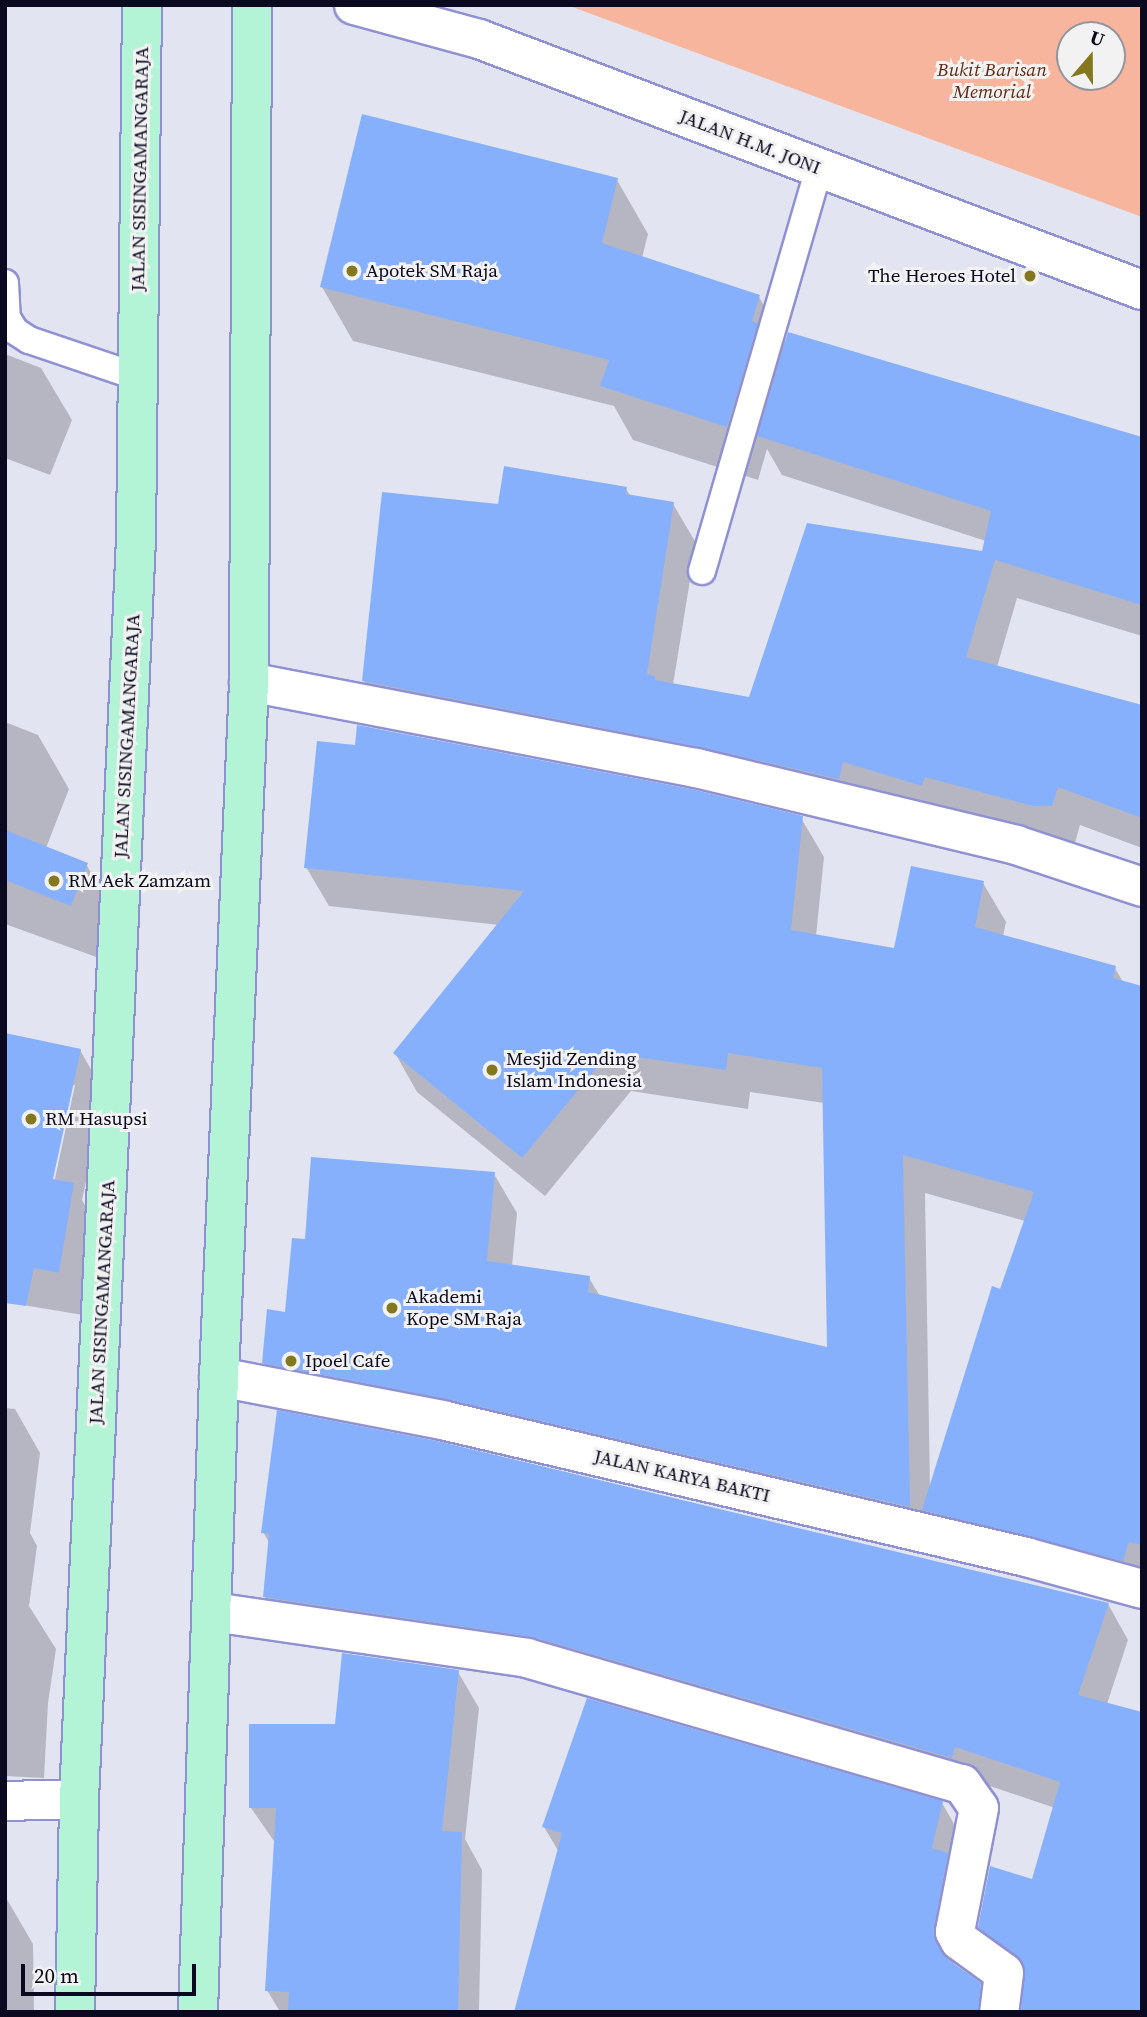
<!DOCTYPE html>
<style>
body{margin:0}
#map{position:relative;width:1147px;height:2017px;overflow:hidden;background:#e3e4f2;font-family:"Source Serif 4",serif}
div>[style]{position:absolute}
.green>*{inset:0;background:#f6b59c}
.shadow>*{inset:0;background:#0003}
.building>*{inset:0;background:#87b0fc}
.roads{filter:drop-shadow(2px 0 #8f91d3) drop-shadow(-2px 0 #8f91d3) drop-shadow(0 2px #8f91d3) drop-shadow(0 -2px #8f91d3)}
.service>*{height:26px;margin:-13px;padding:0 13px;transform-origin:13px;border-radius:13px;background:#fff}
.minor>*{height:38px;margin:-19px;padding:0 19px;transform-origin:19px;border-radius:19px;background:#fff}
.tertiary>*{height:38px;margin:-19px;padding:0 19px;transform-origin:19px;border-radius:19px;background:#fff}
.primary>*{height:38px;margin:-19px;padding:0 19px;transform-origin:19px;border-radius:19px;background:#b4f4d6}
.dots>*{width:19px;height:19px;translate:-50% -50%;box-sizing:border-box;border:4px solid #f2f2f2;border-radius:50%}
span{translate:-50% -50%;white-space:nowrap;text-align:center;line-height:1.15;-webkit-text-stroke:6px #f2f2f2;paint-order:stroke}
.park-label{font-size:19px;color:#632a12;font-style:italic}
.street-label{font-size:19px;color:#0a0920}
.poi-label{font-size:19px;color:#0a0920}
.left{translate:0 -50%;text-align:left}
.right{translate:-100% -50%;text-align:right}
.frame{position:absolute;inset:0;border:7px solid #0a0920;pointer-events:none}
.north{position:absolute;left:1056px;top:21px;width:70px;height:70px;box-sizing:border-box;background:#f2f2f2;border:2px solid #95959e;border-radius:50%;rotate:20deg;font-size:19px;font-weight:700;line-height:28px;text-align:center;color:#0a0920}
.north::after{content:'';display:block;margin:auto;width:24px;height:32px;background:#83781d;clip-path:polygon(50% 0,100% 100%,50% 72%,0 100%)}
.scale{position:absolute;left:21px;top:1964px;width:175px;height:32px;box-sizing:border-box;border:4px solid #0a0920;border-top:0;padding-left:9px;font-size:21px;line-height:24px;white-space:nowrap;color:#0a0920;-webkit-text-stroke:5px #f2f2f2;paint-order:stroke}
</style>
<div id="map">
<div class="green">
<div style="clip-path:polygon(evenodd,567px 5px,1142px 5px,1142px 217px,567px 5px,1070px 35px,1112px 35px,1112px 77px,1070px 77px,1070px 35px)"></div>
</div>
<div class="shadow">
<div style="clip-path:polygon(617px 180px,648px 234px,642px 258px,759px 297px,786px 344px,1142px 439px,1142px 636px,1017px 598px,997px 667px,1142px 707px,1142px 848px,1080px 825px,1073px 850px,386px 720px,364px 681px,499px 506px,626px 489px,631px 497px,673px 504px,696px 543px,673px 685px,750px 699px,983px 553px,986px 541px,782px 475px,767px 449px,758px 480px,633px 440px,614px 406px,353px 341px,322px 287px)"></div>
<div style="clip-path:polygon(5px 354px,41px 368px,72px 420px,50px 475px,5px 458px)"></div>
<div style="clip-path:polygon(5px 722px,38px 735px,69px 789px,46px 848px,86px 864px,118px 919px,102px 959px,5px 924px)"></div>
<div style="clip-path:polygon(evenodd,801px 818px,824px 857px,816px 936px,896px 950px,983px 883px,1006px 922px,1003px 936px,1115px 968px,1123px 982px,1142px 988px,1142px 1598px,286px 1402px,263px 1363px,286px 1314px,306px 1241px,494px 1174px,517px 1213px,512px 1266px,589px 1278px,600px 1296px,829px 1349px,824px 1103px,750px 1092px,748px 1109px,631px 1091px,545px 1196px,417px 1092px,395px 1053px,499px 925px,329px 906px,306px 867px,801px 818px,925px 1193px,1025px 1221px,930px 1488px,925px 1193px)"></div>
<div style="clip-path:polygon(evenodd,80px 1050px,105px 1094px,82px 1200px,98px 1228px,83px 1315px,5px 1302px,80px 1050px,71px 1085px,75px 1085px,53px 1188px,49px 1187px,71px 1085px)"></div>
<div style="clip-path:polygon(5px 1408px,15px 1409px,40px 1453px,30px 1533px,37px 1546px,29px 1606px,56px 1649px,48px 1703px,44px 1778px,5px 1776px)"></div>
<div style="clip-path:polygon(263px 1532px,1108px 1604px,1128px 1640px,1107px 1704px,1142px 2012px,1021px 2012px,1026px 1981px,1001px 1963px,980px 1927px,1034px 1881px,1055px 1808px,975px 1781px,555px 1672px,285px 1632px,265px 1597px,270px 1544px)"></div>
<div style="clip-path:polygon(458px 1672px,479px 1708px,465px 1839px,482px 1870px,479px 2012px,280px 2012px,267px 1990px,276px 1844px,251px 1808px,337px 1726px)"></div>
<div style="clip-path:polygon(942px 1803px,962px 1838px,967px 1890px,953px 1965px,979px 1984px,995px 2012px,516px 2012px,559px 1852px,544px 1827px)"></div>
<div style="clip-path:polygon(5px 1896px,33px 1944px,34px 2012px,5px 2012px)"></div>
</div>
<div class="building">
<div style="clip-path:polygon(362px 114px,618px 178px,602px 243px,760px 295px,752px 321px,758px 323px,727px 427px,600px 386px,609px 360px,320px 287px)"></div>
<div style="clip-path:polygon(788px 332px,1142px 437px,1142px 605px,995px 560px,966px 657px,1142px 705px,1142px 818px,1058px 787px,1052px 806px,1033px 806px,925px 777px,922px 786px,843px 762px,839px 779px,700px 747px,362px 681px,382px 492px,498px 504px,504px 466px,627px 487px,626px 494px,674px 502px,647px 674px,655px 676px,655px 680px,749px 697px,807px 523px,982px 551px,991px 511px,757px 436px)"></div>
<div style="clip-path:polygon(357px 725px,691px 789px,803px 816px,791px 930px,894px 948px,911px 866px,984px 881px,975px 927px,1116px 966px,1113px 978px,1142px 986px,1142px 1545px,1129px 1542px,1123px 1561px,922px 1510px,992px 1286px,1000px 1289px,1034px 1192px,903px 1155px,910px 1507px,447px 1399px,262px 1363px,267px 1309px,285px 1312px,292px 1238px,305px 1239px,311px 1157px,495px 1172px,487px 1261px,590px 1276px,588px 1292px,827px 1347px,822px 1068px,728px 1053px,726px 1070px,609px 1053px,522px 1158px,393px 1053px,524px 891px,304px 868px,317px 741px,355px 745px)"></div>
<div style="clip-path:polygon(5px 830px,88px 863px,71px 906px,5px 880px)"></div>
<div style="clip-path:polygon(5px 1033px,81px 1049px,53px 1179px,74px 1183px,59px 1273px,34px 1268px,26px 1306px,5px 1303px)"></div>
<div style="clip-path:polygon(277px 1410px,437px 1441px,1109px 1603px,1078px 1695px,1142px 1712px,1142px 2012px,1021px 2012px,1024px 1964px,978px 1927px,990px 1866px,1032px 1879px,1060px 1782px,955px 1747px,952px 1758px,533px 1637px,263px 1597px,269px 1534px,261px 1533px)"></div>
<div style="clip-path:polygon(342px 1653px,459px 1670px,442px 1831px,462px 1832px,458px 2012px,288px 2012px,289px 1992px,265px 1991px,276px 1808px,249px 1808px,249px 1724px,335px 1724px)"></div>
<div style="clip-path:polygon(587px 1698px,943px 1801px,932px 1848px,948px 1853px,934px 1928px,936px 1942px,947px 1959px,981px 1983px,978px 2012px,514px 2012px,562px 1833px,542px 1827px)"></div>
</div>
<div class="roads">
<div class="service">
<div style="left:5px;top:283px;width:35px;rotate:87deg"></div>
<div style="left:7px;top:318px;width:15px;rotate:58deg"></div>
<div style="left:15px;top:331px;width:17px;rotate:33deg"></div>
<div style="left:29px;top:340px;width:115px;rotate:18.7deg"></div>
<div style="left:702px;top:571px;width:420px;rotate:-73.8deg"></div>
</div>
<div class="minor">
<div style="left:249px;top:682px;width:455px;rotate:10.9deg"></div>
<div style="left:696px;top:768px;width:329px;rotate:13.5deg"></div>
<div style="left:1016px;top:845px;width:133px;rotate:18.4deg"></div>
<div style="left:219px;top:1377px;width:227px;rotate:10.9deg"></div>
<div style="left:442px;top:1420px;width:600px;rotate:13.2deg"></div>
<div style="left:1026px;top:1557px;width:120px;rotate:15.4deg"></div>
<div style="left:213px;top:1612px;width:317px;rotate:8.3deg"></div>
<div style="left:527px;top:1658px;width:453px;rotate:16.2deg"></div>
<div style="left:962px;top:1784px;width:29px;rotate:55deg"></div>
<div style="left:979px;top:1808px;width:126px;rotate:101deg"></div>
<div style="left:955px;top:1932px;width:10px;rotate:61deg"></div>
<div style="left:960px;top:1941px;width:54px;rotate:36deg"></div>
<div style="left:1004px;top:1973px;width:39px;rotate:97deg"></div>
<div style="left:5px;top:1801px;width:74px;rotate:-1.5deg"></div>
</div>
<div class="tertiary">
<div style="left:354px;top:5px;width:130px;rotate:15.2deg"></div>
<div style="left:479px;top:39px;width:709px;rotate:20.74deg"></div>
</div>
<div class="primary">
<div style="left:75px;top:2012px;width:213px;rotate:-88.9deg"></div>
<div style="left:79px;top:1799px;width:1261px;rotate:-87.41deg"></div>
<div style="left:136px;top:539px;width:534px;rotate:-89.36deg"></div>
<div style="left:198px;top:2012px;width:635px;rotate:-88.11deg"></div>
<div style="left:219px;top:1377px;width:696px;rotate:-87.53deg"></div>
<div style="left:249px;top:682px;width:677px;rotate:-89.75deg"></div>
</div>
</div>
<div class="dots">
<div style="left:352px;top:271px;background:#83781d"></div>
<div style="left:1030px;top:276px;background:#83781d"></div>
<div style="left:54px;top:881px;background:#83781d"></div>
<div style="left:492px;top:1070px;background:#83781d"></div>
<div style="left:31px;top:1119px;background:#83781d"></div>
<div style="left:392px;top:1308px;background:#83781d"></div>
<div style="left:291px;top:1361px;background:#83781d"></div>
</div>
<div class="park-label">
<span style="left:992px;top:81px">Bukit Barisan<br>Memorial</span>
</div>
<div class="street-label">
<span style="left:750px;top:142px;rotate:21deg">JALAN H.M. JONI</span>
<span style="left:140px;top:169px;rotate:-89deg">JALAN SISINGAMANGARAJA</span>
<span style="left:127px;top:736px;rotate:-87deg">JALAN SISINGAMANGARAJA</span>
<span style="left:102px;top:1302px;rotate:-87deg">JALAN SISINGAMANGARAJA</span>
<span style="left:682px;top:1476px;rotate:13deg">JALAN KARYA BAKTI</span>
</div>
<div class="poi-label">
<span class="left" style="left:366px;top:271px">Apotek SM Raja</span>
<span class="right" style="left:1016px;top:276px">The Heroes Hotel</span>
<span class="left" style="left:68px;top:881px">RM Aek Zamzam</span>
<span class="left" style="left:506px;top:1070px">Mesjid Zending<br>Islam Indonesia</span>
<span class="left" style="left:45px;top:1119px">RM Hasupsi</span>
<span class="left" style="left:406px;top:1308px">Akademi<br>Kope SM Raja</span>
<span class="left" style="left:305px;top:1361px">Ipoel Cafe</span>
</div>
<div class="frame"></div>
<div class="north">U</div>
<div class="scale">20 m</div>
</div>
